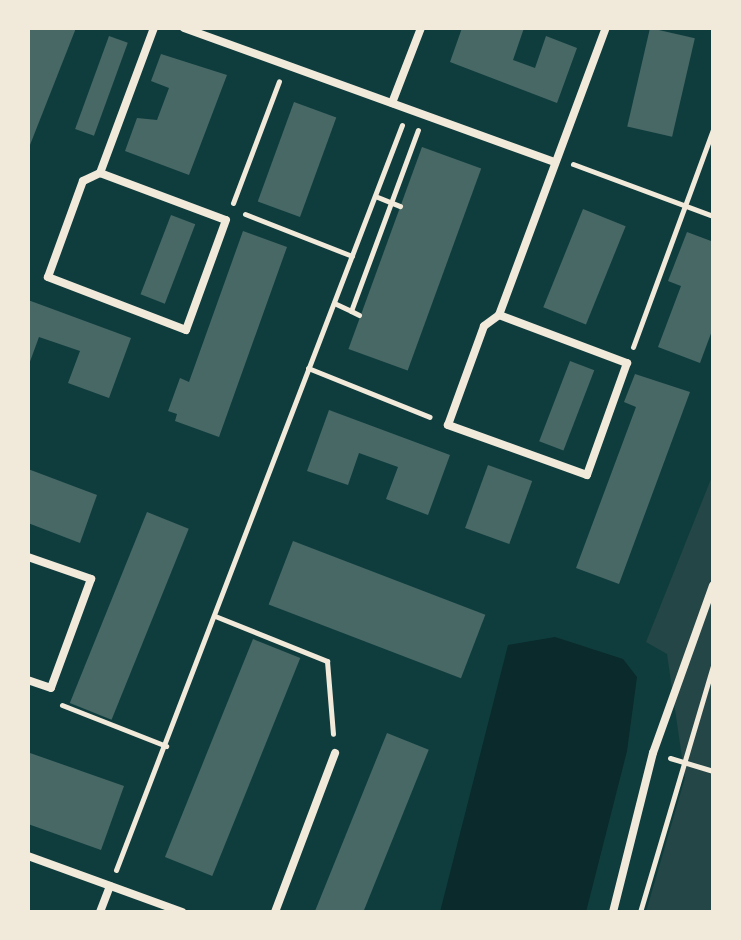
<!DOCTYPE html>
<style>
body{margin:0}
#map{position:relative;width:741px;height:940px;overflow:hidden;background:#0f3d3e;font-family:"Archivo Narrow",sans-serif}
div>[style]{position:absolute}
.green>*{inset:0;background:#244646}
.water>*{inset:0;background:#0a2a2b}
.building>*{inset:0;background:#486865;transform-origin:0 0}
.path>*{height:5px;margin:-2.5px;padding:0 2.5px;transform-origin:2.5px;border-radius:2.5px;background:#f1e9da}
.minor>*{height:8px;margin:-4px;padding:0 4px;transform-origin:4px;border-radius:4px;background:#f1e9da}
span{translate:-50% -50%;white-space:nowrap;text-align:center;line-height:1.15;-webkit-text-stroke:6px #f1e9da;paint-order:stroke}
.frame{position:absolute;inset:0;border:30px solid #f1e9da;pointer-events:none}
</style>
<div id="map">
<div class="green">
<div style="clip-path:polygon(713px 474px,713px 912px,646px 912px,685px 778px,667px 654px,646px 642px)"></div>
</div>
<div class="water">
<div style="clip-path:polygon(555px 637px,623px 659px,637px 677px,627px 751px,586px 912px,440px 912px,508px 645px)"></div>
</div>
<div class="building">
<div style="clip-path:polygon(28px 28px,76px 28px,28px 150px)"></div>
<div style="clip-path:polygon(462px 28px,524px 28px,513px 60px,535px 68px,546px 36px,577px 48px,557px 103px,450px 62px)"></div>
<div style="left:650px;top:28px;width:46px;height:101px;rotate:13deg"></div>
<div style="left:109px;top:36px;width:20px;height:99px;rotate:20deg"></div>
<div style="clip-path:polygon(161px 54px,227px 75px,189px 175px,125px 151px,137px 118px,157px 120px,169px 88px,151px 81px)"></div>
<div style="left:294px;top:102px;width:45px;height:106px;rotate:20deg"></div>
<div style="left:422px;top:147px;width:63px;height:215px;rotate:20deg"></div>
<div style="left:583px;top:209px;width:46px;height:106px;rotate:22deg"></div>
<div style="left:171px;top:215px;width:26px;height:85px;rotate:21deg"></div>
<div style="clip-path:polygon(243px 231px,287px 247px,219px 437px,175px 421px,177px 414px,168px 411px,180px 378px,189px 382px)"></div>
<div style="clip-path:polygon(687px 232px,711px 241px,713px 254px,713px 328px,700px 363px,658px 347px,681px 286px,668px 281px)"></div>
<div style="clip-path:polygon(28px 300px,131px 338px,109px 398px,68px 383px,80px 351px,39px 337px,28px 367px)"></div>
<div style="left:570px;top:361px;width:26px;height:86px;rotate:21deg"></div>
<div style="clip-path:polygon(635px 374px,690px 392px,619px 584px,576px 568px,636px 407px,624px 402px)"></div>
<div style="clip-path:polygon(329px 410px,450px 455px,428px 515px,386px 499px,398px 467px,359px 453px,348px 485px,307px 471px)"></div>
<div style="left:488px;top:465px;width:47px;height:67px;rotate:20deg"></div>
<div style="clip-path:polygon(28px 469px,97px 495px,80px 543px,28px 523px)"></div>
<div style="left:147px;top:512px;width:45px;height:206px;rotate:22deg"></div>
<div style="left:293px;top:541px;width:206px;height:68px;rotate:21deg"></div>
<div style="left:253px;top:639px;width:51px;height:235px;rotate:22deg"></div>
<div style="left:387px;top:733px;width:45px;height:192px;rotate:22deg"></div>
<div style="clip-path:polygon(30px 753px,124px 786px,101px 850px,28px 824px)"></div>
</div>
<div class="path">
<div style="left:573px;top:164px;width:149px;rotate:20.4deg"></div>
<div style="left:375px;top:196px;width:27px;rotate:22deg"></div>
<div style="left:233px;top:203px;width:130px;rotate:-69.3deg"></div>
<div style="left:245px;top:214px;width:115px;rotate:21.4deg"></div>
<div style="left:334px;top:303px;width:19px;rotate:25deg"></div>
<div style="left:351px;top:311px;width:193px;rotate:-69.7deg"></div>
<div style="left:351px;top:311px;width:9px;rotate:27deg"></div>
<div style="left:633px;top:347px;width:231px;rotate:-69.8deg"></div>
<div style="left:308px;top:368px;width:131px;rotate:21.9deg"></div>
<div style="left:215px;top:616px;width:121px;rotate:21.9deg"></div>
<div style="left:327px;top:661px;width:73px;rotate:85.3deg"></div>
<div style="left:62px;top:705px;width:112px;rotate:21.5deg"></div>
<div style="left:670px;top:758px;width:45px;rotate:16.8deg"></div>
<div style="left:116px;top:870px;width:798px;rotate:-69deg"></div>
<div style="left:640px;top:912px;width:258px;rotate:-73.5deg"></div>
</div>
<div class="minor">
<div style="left:184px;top:28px;width:394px;rotate:19.9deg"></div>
<div style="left:392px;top:103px;width:80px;rotate:-68.9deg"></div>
<div style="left:100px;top:173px;width:134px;rotate:20.5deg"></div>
<div style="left:226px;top:220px;width:117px;rotate:110deg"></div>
<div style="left:186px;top:330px;width:148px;rotate:-159deg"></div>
<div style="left:48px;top:277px;width:102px;rotate:-70deg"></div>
<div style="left:83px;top:181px;width:19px;rotate:-25deg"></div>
<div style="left:100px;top:173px;width:155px;rotate:-69.6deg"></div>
<div style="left:499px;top:315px;width:137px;rotate:20.6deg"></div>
<div style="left:627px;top:363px;width:119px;rotate:109.7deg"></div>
<div style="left:587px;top:475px;width:148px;rotate:-160.2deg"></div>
<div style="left:448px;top:425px;width:105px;rotate:-70deg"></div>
<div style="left:484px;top:326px;width:19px;rotate:-36deg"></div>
<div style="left:499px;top:315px;width:306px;rotate:-69.6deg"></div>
<div style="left:28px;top:557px;width:67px;rotate:19.2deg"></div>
<div style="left:91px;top:579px;width:116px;rotate:110.2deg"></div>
<div style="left:51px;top:688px;width:24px;rotate:-161deg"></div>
<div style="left:28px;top:856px;width:164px;rotate:20deg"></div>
<div style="left:100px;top:912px;width:28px;rotate:-69deg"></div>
<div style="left:275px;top:912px;width:170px;rotate:-69.3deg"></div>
<div style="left:613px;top:912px;width:164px;rotate:-75.9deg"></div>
<div style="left:653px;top:753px;width:178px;rotate:-70.3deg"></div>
</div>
<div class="frame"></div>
</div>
